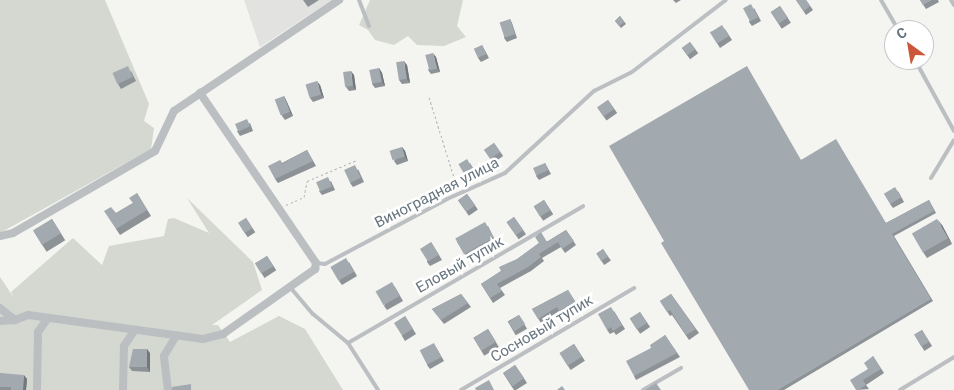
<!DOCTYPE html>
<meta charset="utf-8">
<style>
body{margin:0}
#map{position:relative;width:954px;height:390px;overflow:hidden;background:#f4f4f1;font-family:Roboto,sans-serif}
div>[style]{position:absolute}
.built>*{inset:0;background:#e2e3e1}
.green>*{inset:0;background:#d4d8d1}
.path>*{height:1px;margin-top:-0.5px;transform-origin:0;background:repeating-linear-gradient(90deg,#b5b8ba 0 2.5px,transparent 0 5px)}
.service>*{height:4px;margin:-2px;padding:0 2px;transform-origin:2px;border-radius:2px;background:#bbbfc2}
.minor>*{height:8px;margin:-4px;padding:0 4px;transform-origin:4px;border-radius:4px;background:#bbbfc2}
.wall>*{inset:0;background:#8c9296;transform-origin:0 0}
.shaded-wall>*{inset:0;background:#72777a}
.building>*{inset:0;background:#a3aaaf;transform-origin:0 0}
span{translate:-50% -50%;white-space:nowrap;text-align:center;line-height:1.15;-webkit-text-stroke:5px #fff;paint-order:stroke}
.street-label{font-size:15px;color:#67757e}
.north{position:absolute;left:884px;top:20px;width:50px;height:50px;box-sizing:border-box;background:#fff;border:1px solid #c2c8cb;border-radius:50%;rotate:328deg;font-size:14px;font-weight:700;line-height:20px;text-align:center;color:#67757e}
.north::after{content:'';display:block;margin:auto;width:18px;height:22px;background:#cb563a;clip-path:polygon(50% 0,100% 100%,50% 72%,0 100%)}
</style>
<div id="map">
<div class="built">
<div style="clip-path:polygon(244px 0,332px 0,260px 47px)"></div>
</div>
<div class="green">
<div style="clip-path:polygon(0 0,105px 0,149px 104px,144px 121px,154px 128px,151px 149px,0 233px)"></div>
<div style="clip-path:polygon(370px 0,463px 0,457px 26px,466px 37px,444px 46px,417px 45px,408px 36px,394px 45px,375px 40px,368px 30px,359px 25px)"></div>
<div style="clip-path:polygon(187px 198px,253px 262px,262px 290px,212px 325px,218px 325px,230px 342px,279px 316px,305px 329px,343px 390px,0 390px,0 277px,14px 298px,11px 292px,73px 238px,102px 265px,109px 246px,164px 236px,168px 219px,174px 218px,209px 233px)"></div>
</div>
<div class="path">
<div style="left:429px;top:97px;width:94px;rotate:72.7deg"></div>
<div style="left:286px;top:205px;width:20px;rotate:-24deg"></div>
<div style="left:304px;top:197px;width:16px;rotate:-79deg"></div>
<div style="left:307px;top:181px;width:54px;rotate:-22.8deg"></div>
</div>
<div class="service">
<div style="left:359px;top:0;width:28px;rotate:69deg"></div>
<div style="left:881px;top:0;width:34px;rotate:60deg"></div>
<div style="left:951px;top:0;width:6px;rotate:59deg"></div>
<div style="left:915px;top:60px;width:81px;rotate:61.2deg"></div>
<div style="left:931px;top:178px;width:44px;rotate:-58.8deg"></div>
<div style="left:316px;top:263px;width:9px;rotate:6deg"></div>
<div style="left:325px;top:264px;width:138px;rotate:-28deg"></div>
<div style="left:447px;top:199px;width:64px;rotate:-24.1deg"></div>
<div style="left:505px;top:173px;width:121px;rotate:-42.7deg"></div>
<div style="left:594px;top:91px;width:42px;rotate:-26.6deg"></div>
<div style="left:632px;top:72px;width:118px;rotate:-37.5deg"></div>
<div style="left:290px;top:287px;width:35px;rotate:50deg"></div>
<div style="left:313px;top:314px;width:45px;rotate:39.6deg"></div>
<div style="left:348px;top:343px;width:56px;rotate:57.4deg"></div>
<div style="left:348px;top:343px;width:272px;rotate:-30.2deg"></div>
<div style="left:461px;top:390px;width:201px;rotate:-30.5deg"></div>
<div style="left:643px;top:390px;width:44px;rotate:-30.1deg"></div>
<div style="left:900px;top:390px;width:63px;rotate:-31.4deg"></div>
</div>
<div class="minor">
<div style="left:0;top:236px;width:13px;rotate:-13deg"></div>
<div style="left:13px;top:233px;width:164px;rotate:-30deg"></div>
<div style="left:155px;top:151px;width:44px;rotate:-64.6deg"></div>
<div style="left:174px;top:111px;width:199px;rotate:-33.9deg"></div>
<div style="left:0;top:308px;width:19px;rotate:39deg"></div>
<div style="left:15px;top:320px;width:14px;rotate:-21deg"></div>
<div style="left:28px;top:315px;width:177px;rotate:7.8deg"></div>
<div style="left:203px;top:339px;width:21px;rotate:-14deg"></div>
<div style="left:223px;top:334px;width:113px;rotate:-35.2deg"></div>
<div style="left:315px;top:269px;width:6px;rotate:-81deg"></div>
<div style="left:316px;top:263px;width:206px;rotate:-124.3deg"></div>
<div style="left:0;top:321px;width:15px;rotate:-4deg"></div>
<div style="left:37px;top:390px;width:58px;rotate:-89deg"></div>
<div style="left:38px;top:332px;width:16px;rotate:-55deg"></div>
<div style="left:123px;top:390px;width:44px;rotate:-88.7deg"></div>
<div style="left:124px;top:346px;width:18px;rotate:-56deg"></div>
<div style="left:168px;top:390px;width:34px;rotate:-97deg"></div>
<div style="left:164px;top:356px;width:23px;rotate:-59deg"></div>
</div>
<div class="wall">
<div style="clip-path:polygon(303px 0,319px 0,308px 7px)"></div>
<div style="clip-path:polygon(673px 0,681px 0,676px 3px)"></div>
<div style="clip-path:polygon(796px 0,806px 0,813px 10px,806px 15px)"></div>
<div style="clip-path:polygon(920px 0,938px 0,939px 2px,926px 9px)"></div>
<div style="left:780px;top:6px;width:20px;height:11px;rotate:57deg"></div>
<div style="clip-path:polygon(754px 8px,761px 21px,752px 26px,749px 22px)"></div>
<div style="clip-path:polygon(620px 16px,626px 24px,621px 28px,615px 21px)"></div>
<div style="clip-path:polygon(510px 19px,512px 23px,517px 38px,507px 42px,504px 38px)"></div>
<div style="clip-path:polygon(725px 29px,732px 40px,720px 48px,710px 32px)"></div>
<div style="left:690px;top:42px;width:14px;height:10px;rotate:54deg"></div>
<div style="clip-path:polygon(482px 45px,489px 58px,481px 62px,478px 58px)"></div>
<div style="clip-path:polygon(436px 57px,440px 72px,431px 74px,428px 70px)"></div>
<div style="clip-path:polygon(407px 65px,410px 83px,402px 84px,399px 80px)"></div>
<div style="clip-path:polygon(379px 68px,382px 73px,385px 86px,375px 88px,372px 84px)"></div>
<div style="clip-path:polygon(131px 71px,136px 81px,121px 89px,118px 84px)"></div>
<div style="clip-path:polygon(354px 75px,356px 90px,349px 91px,346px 87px)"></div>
<div style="clip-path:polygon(320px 85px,324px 98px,313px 102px,310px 98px)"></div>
<div style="clip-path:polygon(284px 96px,286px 100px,293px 116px,285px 120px,282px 116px)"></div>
<div style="left:608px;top:100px;width:16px;height:13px;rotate:55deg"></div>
<div style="clip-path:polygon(250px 123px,253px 131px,240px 136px,237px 131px)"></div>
<div style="left:494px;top:143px;width:16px;height:12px;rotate:55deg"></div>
<div style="clip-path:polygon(402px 147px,405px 151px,408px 161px,397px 165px,394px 161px)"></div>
<div style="clip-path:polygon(307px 150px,316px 166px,278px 183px,275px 179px,280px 160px,282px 163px)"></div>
<div style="clip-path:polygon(802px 159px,886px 223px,929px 200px,936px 213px,894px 236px,933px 301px,784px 390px,749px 390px)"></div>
<div style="clip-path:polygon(470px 163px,476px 173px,467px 178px,464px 174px)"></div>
<div style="clip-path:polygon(545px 163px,551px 174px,539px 180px,536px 176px)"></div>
<div style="clip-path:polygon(358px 169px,364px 182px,353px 187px,350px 183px)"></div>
<div style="clip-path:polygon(331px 181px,335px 190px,322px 195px,319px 191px)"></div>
<div style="clip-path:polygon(898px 191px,904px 202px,893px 208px,890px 204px)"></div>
<div style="clip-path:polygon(137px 193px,151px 216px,120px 235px,116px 229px,116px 213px,133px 203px)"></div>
<div style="left:467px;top:194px;width:19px;height:11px;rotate:55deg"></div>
<div style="left:544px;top:200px;width:17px;height:12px;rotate:57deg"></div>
<div style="left:514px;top:217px;width:21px;height:9px;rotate:55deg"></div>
<div style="left:246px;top:218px;width:17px;height:9px;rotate:57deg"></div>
<div style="left:52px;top:219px;width:25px;height:22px;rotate:58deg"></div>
<div style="clip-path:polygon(942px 225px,952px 244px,927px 258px,923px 252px)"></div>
<div style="clip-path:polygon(488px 226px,496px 242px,469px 260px,457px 242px)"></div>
<div style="clip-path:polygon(566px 230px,576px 245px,565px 253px,561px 247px,542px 258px,544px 261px,531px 271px,500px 288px,505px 295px,493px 303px,481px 284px,501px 271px,539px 243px,548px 241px)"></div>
<div style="clip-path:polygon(431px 242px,442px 260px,430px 266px,427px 262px)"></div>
<div style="left:603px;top:249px;width:14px;height:8px;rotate:56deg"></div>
<div style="left:267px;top:256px;width:17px;height:14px;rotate:57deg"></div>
<div style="clip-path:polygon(349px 262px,357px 276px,342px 285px,339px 281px)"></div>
<div style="clip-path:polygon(395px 287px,403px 301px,387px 310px,384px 306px)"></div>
<div style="clip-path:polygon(568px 290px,578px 306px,562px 315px,559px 311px,541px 323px,532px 309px)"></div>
<div style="clip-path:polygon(461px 294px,471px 307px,444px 324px,432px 309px)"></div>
<div style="clip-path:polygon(671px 294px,699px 333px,689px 340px,672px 315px,670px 316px,660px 301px)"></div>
<div style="clip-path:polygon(614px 311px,625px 329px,616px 335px,614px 332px,610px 334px,607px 330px)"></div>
<div style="left:640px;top:312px;width:18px;height:12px;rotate:56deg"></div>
<div style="left:519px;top:315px;width:16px;height:13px;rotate:60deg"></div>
<div style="clip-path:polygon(405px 316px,416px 334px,405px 341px,402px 336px)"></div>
<div style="left:488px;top:329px;width:21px;height:17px;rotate:59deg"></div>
<div style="left:922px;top:330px;width:19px;height:9px;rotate:58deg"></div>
<div style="clip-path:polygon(665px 335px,680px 357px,636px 380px,634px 376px,651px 348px)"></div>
<div style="left:574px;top:344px;width:20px;height:17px;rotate:57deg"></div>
<div style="clip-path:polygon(436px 347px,444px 361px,430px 369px,427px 365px)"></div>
<div style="clip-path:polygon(150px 353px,150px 372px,132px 371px,129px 367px)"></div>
<div style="clip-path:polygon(873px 356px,884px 373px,866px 385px,869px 389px,856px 390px,868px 369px)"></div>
<div style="clip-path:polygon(515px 365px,527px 383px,516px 390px,514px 390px,503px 373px)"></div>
<div style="clip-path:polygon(0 373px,27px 379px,26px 390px,0 390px)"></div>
</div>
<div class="shaded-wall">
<div style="clip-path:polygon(433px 53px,436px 57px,440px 72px,437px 68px)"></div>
<div style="clip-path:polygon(404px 61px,407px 65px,410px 83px,407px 79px)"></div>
<div style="clip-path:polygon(379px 68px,382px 73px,385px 86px,382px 82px)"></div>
<div style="clip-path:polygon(351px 71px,354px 75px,356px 90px,353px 86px)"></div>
<div style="clip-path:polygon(317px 81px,320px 85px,324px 98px,321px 94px)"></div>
<div style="clip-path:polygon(284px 96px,286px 100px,293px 116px,290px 112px)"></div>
<div style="clip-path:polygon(402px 147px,405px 151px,408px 161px,405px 157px)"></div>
<div style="clip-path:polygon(937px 219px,942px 225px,952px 244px,948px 238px)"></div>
<div style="clip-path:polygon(147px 349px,150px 353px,150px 372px,147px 367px)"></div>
<div style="clip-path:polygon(24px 375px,27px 379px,26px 390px,23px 390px)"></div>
</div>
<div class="building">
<div style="clip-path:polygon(796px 0,806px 0,810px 6px,804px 11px)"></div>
<div style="clip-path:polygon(920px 0,932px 0,923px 5px)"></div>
<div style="left:751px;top:4px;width:15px;height:9px;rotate:62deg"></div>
<div style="left:780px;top:6px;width:14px;height:11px;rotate:56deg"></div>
<div style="clip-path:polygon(620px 16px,624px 22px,619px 26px,615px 21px)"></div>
<div style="left:510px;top:19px;width:16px;height:11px;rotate:72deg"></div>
<div style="left:722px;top:25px;width:13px;height:14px;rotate:58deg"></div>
<div style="left:690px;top:42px;width:9px;height:10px;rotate:54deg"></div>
<div style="left:482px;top:45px;width:10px;height:9px;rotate:66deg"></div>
<div style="left:433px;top:53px;width:16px;height:8px;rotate:75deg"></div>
<div style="left:404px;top:61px;width:18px;height:8px;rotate:81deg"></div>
<div style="left:128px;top:66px;width:12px;height:17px;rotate:66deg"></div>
<div style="clip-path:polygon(747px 66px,801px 160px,836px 139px,886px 223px,929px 200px,934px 211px,892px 234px,931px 299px,778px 390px,749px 390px,661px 243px,664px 241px,609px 146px)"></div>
<div style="left:379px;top:68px;width:14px;height:10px;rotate:78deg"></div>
<div style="left:351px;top:71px;width:15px;height:8px;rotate:82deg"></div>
<div style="left:317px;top:81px;width:14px;height:12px;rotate:73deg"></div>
<div style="left:284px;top:96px;width:17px;height:10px;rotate:69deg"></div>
<div style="left:608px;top:100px;width:11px;height:13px;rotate:56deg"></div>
<div style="left:247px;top:119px;width:8px;height:13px;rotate:67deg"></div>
<div style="left:494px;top:143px;width:11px;height:12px;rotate:56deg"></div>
<div style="left:402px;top:147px;width:10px;height:13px;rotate:73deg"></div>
<div style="clip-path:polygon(307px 150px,313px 161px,275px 179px,268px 166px,280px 160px,282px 164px)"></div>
<div style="left:467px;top:159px;width:12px;height:10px;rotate:59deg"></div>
<div style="left:545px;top:163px;width:8px;height:13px;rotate:67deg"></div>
<div style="left:355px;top:165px;width:14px;height:12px;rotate:65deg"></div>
<div style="left:328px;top:177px;width:10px;height:13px;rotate:66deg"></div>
<div style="left:895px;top:187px;width:12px;height:13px;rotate:59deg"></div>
<div style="clip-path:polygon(137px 193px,147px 210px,116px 229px,104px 211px,111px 207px,116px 213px,133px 203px,129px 198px)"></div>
<div style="left:467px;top:194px;width:14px;height:11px;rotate:54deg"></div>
<div style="left:544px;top:200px;width:12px;height:12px;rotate:59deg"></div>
<div style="left:514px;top:217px;width:16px;height:9px;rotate:55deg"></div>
<div style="left:246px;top:218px;width:12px;height:9px;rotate:59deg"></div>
<div style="left:52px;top:219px;width:17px;height:22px;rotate:59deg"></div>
<div style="left:937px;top:219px;width:22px;height:29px;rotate:60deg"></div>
<div style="left:485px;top:222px;width:18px;height:34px;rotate:61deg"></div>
<div style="clip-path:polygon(566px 230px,574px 241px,562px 249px,558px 242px,539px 254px,541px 257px,528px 267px,497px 284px,502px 291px,490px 298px,481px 284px,501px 271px,499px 267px,517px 259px,539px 243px,535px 237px,541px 232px,547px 242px)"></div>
<div style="left:431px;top:242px;width:15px;height:13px;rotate:58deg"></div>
<div style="clip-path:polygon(603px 249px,608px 257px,601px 261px,597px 254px)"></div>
<div style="left:267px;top:256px;width:12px;height:14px;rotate:59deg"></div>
<div style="left:346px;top:258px;width:16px;height:18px;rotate:60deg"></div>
<div style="left:392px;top:282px;width:16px;height:19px;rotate:60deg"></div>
<div style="clip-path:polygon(568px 290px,575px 302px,559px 311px,557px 307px,538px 319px,532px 309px)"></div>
<div style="clip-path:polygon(461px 294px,468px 303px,441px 320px,432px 309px)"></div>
<div style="clip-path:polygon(671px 294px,696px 329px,686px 335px,670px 310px,667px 312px,660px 301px)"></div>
<div style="clip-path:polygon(611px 307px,622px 325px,613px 331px,611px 327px,607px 330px,598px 314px)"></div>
<div style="left:640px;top:312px;width:13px;height:12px;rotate:58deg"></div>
<div style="left:519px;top:315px;width:11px;height:13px;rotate:56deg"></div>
<div style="left:405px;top:316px;width:15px;height:13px;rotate:58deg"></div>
<div style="left:488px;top:329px;width:15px;height:17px;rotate:58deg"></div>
<div style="left:922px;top:330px;width:14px;height:9px;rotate:60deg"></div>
<div style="clip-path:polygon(665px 335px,677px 353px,634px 376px,626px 361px,651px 348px,650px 345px)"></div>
<div style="left:434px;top:343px;width:16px;height:16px;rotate:63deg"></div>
<div style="left:574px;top:344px;width:15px;height:17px;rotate:58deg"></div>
<div style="clip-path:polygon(133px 349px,147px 349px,147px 367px,129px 367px)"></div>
<div style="clip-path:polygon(873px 356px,881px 369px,863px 380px,866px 385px,858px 390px,856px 390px,850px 380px,868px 369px,864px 363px)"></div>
<div style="left:515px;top:365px;width:16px;height:14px;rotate:55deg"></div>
<div style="clip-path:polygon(0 373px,24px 375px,23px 390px,11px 390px,11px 387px,0 387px)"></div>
<div style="clip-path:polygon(489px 380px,494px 390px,476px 390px,475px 388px)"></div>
<div style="clip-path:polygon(656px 383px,661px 390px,645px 390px)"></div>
<div style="clip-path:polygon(191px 384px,191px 390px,172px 390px,172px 387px)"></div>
<div style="clip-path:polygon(562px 386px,565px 390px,557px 390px)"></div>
</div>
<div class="street-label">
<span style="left:437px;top:193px;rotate:-27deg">Виноградная улица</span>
<span style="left:460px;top:265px;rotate:-30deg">Еловый тупик</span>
<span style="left:542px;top:329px;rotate:-31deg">Сосновый тупик</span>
</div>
<div class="north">С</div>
</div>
